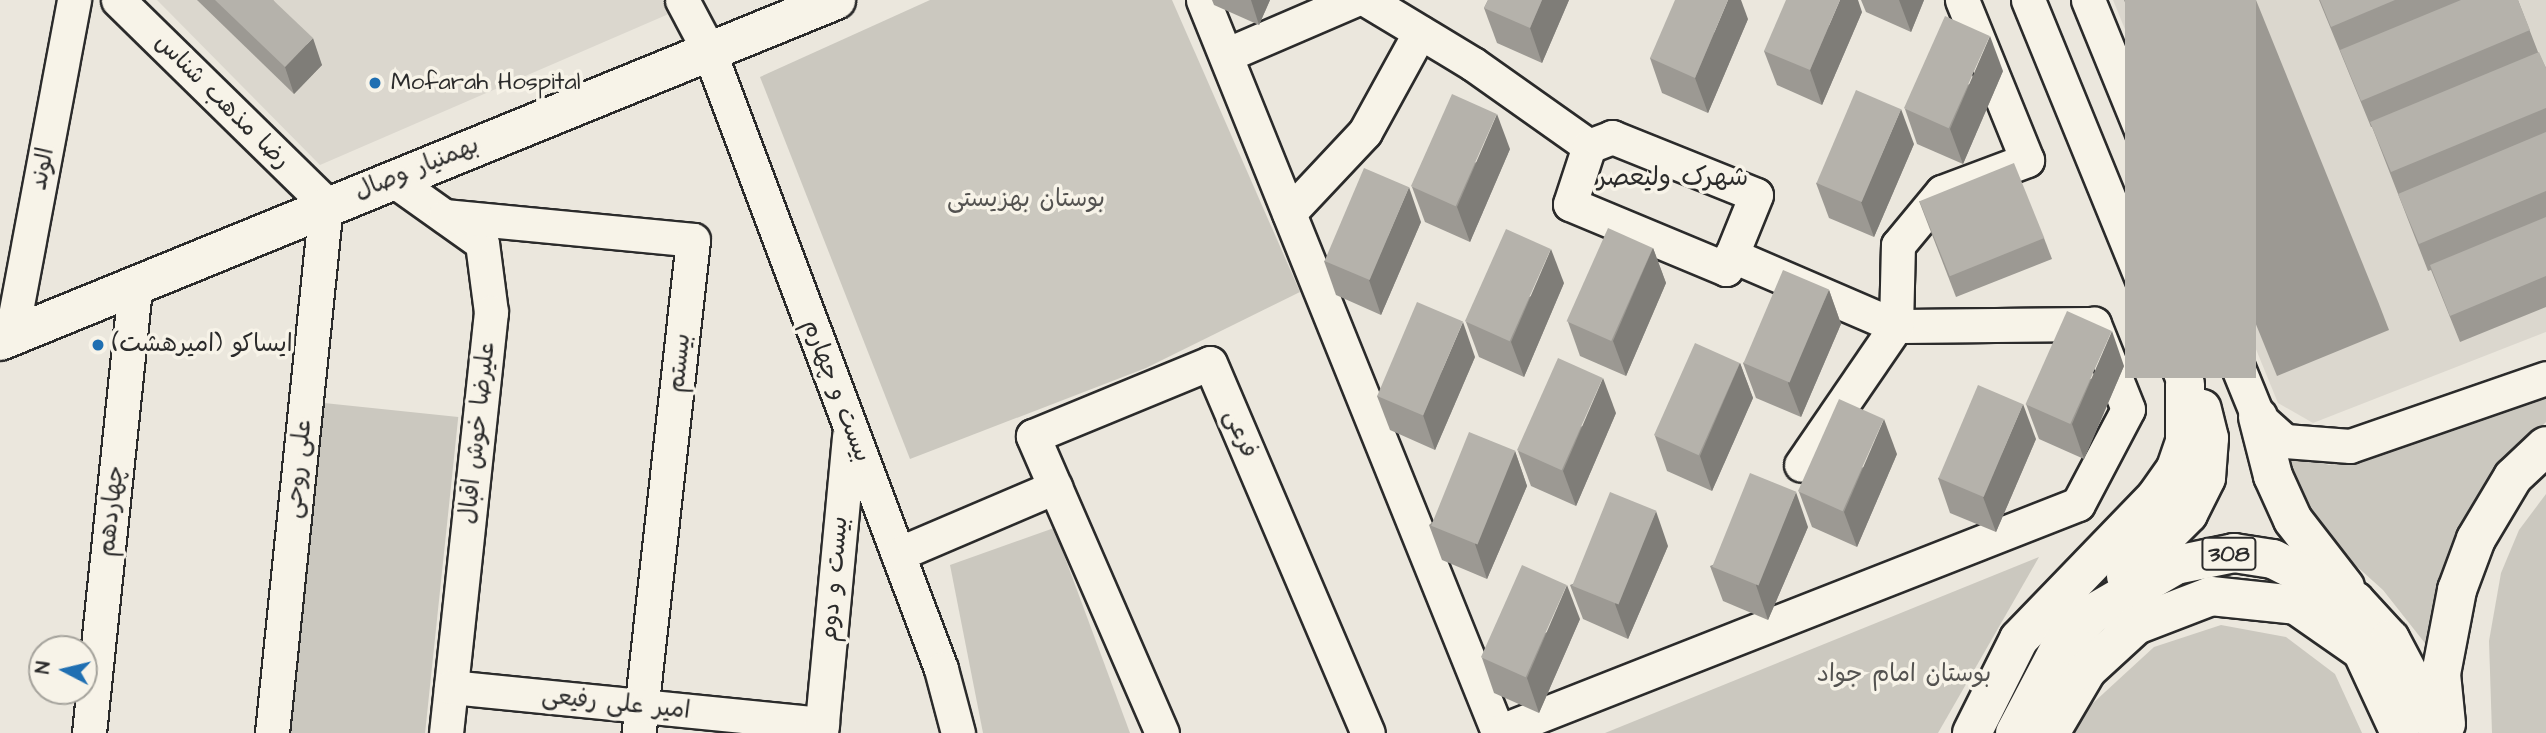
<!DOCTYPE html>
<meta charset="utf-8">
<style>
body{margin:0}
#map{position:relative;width:2546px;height:733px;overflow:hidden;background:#ebe7dd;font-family:"Architects Daughter","Playpen Sans Arabic",sans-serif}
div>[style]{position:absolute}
.built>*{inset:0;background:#dbd7ce}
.green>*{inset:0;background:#cbc8bf;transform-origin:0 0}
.roads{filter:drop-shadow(2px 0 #2b2b2b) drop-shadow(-2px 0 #2b2b2b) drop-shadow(0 2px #2b2b2b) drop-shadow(0 -2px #2b2b2b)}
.minor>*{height:33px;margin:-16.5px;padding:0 16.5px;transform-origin:16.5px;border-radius:16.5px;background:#f7f3e8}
.major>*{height:38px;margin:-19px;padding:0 19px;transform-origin:19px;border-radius:19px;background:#f7f3e8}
.wall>*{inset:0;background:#9c9993}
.shaded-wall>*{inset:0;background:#7f7d78}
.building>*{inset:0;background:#b5b2ab;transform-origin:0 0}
.dots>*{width:19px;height:19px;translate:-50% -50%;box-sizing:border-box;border:4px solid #f7f3e8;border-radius:50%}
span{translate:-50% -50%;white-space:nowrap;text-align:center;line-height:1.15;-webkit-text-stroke:7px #f7f3e8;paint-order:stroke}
.shield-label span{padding:2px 5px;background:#f7f3e8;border:2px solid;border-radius:5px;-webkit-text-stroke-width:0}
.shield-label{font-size:23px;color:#2b2b2b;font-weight:700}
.poi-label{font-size:24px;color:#2b2b2b}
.left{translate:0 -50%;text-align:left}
.street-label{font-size:24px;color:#2b2b2b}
.park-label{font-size:24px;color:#535250}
.neighbourhood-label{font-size:26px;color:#2b2b2b}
.north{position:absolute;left:28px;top:635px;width:70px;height:70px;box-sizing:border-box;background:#f7f3e8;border:2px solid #a5a39c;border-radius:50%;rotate:277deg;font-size:19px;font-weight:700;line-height:28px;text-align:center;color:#2b2b2b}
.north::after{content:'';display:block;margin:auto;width:24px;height:32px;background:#1f6fb2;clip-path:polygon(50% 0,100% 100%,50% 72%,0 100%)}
</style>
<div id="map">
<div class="built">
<div style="clip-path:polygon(157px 0,701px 0,320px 165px)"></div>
<div style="clip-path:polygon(2113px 0,2546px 0,2546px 332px,2313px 423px,2278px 403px)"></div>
</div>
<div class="green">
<div style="clip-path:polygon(930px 0,1172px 0,1300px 292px,1146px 368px,910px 459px,760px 77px)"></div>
<div style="clip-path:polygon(2546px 388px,2546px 422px,2510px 459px,2428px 647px,2383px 590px,2333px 545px,2294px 485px,2282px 452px,2329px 465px)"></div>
<div style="left:324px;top:403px;width:135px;height:332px;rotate:6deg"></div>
<div style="clip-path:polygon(2546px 494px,2546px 733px,2492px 733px,2489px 641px,2501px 573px,2519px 530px)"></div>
<div style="clip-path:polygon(1054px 528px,1130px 733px,983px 733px,950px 565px)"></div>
<div style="clip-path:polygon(2039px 557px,1938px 733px,1605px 733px)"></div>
<div style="clip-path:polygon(2221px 625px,2286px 637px,2335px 674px,2362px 733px,2074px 733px,2080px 715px,2154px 647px)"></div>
</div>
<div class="roads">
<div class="minor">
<div style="left:118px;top:0;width:291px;rotate:44.4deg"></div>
<div style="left:326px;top:204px;width:532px;rotate:95.83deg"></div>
<div style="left:682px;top:0;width:58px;rotate:62.1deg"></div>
<div style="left:709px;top:51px;width:660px;rotate:69.42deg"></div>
<div style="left:941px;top:669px;width:66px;rotate:75.1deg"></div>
<div style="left:1203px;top:0;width:789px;rotate:68.05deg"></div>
<div style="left:1498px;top:732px;width:623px;rotate:-21.46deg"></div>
<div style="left:2078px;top:504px;width:107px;rotate:-62.2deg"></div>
<div style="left:2128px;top:409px;width:92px;rotate:-111.8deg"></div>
<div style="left:2094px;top:324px;width:198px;rotate:179.4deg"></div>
<div style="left:1896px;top:326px;width:168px;rotate:124.4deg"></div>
<div style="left:1367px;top:0;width:124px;rotate:31.1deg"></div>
<div style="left:1473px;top:64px;width:142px;rotate:35.3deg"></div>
<div style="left:2028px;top:0;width:415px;rotate:67.8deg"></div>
<div style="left:2088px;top:0;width:450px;rotate:67.8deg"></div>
<div style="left:2258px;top:417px;width:36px;rotate:42deg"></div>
<div style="left:2285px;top:441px;width:65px;rotate:4.4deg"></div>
<div style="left:2350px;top:446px;width:207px;rotate:-19.1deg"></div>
<div style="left:1226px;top:55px;width:139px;rotate:-23.3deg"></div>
<div style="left:1612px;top:137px;width:155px;rotate:21.9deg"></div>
<div style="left:1756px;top:195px;width:80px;rotate:112.1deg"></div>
<div style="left:1726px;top:269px;width:169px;rotate:-157.4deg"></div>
<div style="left:1570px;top:204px;width:61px;rotate:-71.9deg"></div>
<div style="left:1589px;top:146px;width:25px;rotate:-21deg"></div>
<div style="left:392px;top:179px;width:110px;rotate:35.4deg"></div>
<div style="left:482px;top:243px;width:70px;rotate:82.6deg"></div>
<div style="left:491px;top:312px;width:423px;rotate:96.1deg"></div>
<div style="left:1289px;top:213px;width:111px;rotate:-46.8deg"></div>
<div style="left:1365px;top:132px;width:114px;rotate:-61.2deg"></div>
<div style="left:445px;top:216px;width:249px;rotate:5.5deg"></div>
<div style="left:693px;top:240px;width:496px;rotate:96.3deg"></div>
<div style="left:1731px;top:255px;width:180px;rotate:23.3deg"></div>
<div style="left:1896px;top:326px;width:81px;rotate:-88.6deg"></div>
<div style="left:1898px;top:245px;width:69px;rotate:-50.3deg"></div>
<div style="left:1942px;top:192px;width:91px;rotate:-20.6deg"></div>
<div style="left:2027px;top:160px;width:173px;rotate:-112.1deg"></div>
<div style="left:11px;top:337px;width:343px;rotate:-79.4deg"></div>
<div style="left:898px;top:554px;width:171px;rotate:-23.1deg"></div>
<div style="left:451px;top:687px;width:373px;rotate:5.7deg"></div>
<div style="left:89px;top:733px;width:447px;rotate:-84.1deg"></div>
<div style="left:821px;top:733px;width:298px;rotate:-84.6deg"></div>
<div style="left:1162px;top:733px;width:324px;rotate:-113.5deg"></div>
<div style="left:1033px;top:436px;width:191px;rotate:-22.4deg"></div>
<div style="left:1210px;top:363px;width:402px;rotate:66.9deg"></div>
</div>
<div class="major">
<div style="left:0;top:341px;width:903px;rotate:-22.19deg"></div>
<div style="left:2258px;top:417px;width:61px;rotate:75.7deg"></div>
<div style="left:2273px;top:476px;width:48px;rotate:65.6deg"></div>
<div style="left:2293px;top:520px;width:85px;rotate:52.2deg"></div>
<div style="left:2126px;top:576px;width:88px;rotate:-45deg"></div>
<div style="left:2188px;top:514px;width:40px;rotate:-63.4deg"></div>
<div style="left:2206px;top:478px;width:40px;rotate:-85.7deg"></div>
<div style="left:2209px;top:438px;width:30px;rotate:-104deg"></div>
<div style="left:2446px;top:724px;width:50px;rotate:-95.7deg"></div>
<div style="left:2441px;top:674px;width:86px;rotate:-79.2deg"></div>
<div style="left:2457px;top:590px;width:54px;rotate:-69.6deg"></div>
<div style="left:2476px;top:539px;width:72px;rotate:-59.2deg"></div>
<div style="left:2513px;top:477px;width:45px;rotate:-43.2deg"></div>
<div style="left:1972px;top:733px;width:105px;rotate:-63.4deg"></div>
<div style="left:2019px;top:639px;width:197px;rotate:-46deg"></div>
<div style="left:2156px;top:497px;width:35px;rotate:-55deg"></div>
<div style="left:2176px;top:468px;width:28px;rotate:-71deg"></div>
<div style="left:2185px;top:442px;width:58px;rotate:-90deg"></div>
<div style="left:2015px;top:733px;width:101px;rotate:-62.2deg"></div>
<div style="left:2062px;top:644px;width:42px;rotate:-45deg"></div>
<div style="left:2092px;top:614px;width:97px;rotate:-30.3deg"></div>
<div style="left:2176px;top:565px;width:59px;rotate:-11.7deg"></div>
<div style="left:2234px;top:553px;width:39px;rotate:9deg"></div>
<div style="left:2273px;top:559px;width:92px;rotate:27.1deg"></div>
<div style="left:2355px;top:601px;width:52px;rotate:47.4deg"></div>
<div style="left:2390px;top:639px;width:106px;rotate:62deg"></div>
<div style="left:2050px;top:733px;width:73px;rotate:-59.6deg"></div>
<div style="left:2087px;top:670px;width:67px;rotate:-42.6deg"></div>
<div style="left:2136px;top:625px;width:80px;rotate:-21.1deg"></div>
<div style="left:2211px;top:596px;width:85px;rotate:6deg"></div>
<div style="left:2296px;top:605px;width:80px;rotate:34.9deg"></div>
<div style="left:2362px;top:651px;width:90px;rotate:65.1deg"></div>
</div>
</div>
<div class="wall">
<div style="clip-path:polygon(197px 0,273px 0,322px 65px,294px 94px)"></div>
<div style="clip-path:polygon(1212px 0,1270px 0,1259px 25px,1214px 5px)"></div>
<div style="clip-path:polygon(1488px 0,1569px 0,1542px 63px,1497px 43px,1484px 8px)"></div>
<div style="clip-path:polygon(1861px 0,1924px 0,1911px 32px,1866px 12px)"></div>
<div style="clip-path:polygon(2124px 0,2256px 0,2379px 304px,2389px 330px,2277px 376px)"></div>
<div style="clip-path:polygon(2319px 0,2518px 0,2538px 52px,2546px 68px,2546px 307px,2460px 342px,2431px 270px,2428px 271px,2372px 127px,2371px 127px)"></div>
<div style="clip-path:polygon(1862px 12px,1822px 105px,1777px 85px,1764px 51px)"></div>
<div style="clip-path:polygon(1748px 19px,1708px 113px,1662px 93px,1650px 58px)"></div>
<div style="clip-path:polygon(2003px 71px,1963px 164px,1917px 144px,1905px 109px)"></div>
<div style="clip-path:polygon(1914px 144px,1874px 237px,1829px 218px,1816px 183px)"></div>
<div style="clip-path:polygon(1510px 149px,1470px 242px,1425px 222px,1412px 187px)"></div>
<div style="clip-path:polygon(1919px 201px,2044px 238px,2052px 259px,1956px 297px)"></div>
<div style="clip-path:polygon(1421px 222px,1381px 315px,1336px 295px,1324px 261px)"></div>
<div style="clip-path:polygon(1653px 248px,1666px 283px,1626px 376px,1580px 356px,1568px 322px)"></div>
<div style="clip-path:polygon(1564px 283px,1524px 377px,1479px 357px,1466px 322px)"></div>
<div style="clip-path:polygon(1829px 290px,1841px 324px,1801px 417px,1756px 398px,1743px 363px)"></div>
<div style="clip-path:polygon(1475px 357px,1435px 450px,1390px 430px,1377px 396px)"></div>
<div style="clip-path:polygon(1740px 363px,1753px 398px,1712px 491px,1667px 471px,1655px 436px)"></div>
<div style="clip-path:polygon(2124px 366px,2084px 459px,2039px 439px,2026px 404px)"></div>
<div style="clip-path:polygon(1616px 413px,1576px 506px,1531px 486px,1518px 451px)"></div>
<div style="clip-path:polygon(2036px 439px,1996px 532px,1950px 513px,1938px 478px)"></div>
<div style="clip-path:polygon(1515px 451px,1527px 486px,1487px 579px,1442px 560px,1429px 525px)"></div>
<div style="clip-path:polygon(1897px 454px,1857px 547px,1812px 527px,1799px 492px)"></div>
<div style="clip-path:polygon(1808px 527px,1768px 620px,1723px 601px,1710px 566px)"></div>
<div style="clip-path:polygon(1668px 546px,1628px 639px,1583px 619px,1570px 585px)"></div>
<div style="clip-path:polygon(1580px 619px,1539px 713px,1494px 693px,1482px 658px)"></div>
</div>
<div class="shaded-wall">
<div style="clip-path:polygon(1251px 0,1270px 0,1259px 25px)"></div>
<div style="clip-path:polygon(1542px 0,1569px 0,1542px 63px,1530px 28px)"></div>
<div style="clip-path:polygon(1728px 0,1741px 0,1748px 19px,1708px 113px,1695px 78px)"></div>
<div style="clip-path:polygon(1840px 0,1858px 0,1862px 12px,1822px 105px,1810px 70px)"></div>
<div style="clip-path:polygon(1899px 0,1924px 0,1911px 32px)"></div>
<div style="clip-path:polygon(1990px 36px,2003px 71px,1963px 164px,1950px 129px)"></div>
<div style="clip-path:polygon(313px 38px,322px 65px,294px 94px,285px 67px)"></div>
<div style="clip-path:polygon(1901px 109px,1914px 144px,1874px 237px,1861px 202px)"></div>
<div style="clip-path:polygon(1497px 114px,1510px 149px,1470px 242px,1457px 207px)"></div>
<div style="clip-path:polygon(1409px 187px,1421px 222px,1381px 315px,1369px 280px)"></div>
<div style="clip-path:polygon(1653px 248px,1666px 283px,1626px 376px,1613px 341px)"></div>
<div style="clip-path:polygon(1551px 249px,1564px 283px,1524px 377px,1511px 342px)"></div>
<div style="clip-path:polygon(1829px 290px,1841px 324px,1801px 417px,1788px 383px)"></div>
<div style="clip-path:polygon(1463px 322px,1475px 357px,1435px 450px,1423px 415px)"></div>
<div style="clip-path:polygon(2112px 331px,2124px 366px,2084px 459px,2072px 424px)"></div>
<div style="clip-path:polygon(1740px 363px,1753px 398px,1712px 491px,1700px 456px)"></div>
<div style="clip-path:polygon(1603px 378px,1616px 413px,1576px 506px,1563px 471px)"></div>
<div style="clip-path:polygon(2023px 404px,2036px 439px,1996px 532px,1983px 497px)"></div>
<div style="clip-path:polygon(1884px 419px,1897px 454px,1857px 547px,1844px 512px)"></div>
<div style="clip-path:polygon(1515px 451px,1527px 486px,1487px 579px,1475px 544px)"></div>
<div style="clip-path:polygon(1796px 492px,1808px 527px,1768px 620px,1756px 585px)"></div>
<div style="clip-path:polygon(1656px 511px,1668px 546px,1628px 639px,1615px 604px)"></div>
<div style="clip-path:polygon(1567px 585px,1580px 619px,1539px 713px,1527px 678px)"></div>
</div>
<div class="building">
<div style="clip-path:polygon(215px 0,273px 0,313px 38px,285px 67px)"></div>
<div style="clip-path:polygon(1488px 0,1542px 0,1530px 28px,1484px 8px)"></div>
<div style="clip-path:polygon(1675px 0,1728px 0,1695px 78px,1650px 58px)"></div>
<div style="clip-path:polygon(1786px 0,1840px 0,1810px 70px,1764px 51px)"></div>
<div style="left:2125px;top:0;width:131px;height:378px"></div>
<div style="clip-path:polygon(2320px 0,2395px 0,2331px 27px)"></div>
<div style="clip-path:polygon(2461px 0,2518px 0,2530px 30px,2361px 101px,2340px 50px)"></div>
<div style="left:1945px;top:16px;width:49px;height:101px;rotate:24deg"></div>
<div style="clip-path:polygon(2539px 52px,2546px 68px,2546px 108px,2391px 172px,2370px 122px)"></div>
<div style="left:1856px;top:90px;width:49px;height:101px;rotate:23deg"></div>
<div style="left:1452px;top:94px;width:49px;height:101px;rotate:24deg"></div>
<div style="clip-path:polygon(2546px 132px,2546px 191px,2419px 244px,2398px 194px)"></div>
<div style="left:2014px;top:163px;width:81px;height:102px;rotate:68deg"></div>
<div style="left:1364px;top:168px;width:49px;height:101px;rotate:23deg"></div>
<div style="clip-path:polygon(2546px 217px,2546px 276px,2450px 316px,2430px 265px)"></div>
<div style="left:1608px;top:228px;width:49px;height:102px;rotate:24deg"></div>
<div style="left:1506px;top:229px;width:49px;height:101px;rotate:24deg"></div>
<div style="left:1783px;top:270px;width:50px;height:101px;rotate:23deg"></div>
<div style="left:1417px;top:302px;width:50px;height:102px;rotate:23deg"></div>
<div style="left:2067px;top:311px;width:49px;height:102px;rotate:24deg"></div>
<div style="left:1695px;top:343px;width:49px;height:101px;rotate:24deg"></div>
<div style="left:1558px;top:358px;width:49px;height:101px;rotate:24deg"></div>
<div style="left:1978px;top:385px;width:49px;height:101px;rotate:23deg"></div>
<div style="left:1839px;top:399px;width:49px;height:101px;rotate:24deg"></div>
<div style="left:1469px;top:432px;width:50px;height:101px;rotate:22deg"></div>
<div style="left:1750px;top:473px;width:50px;height:101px;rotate:22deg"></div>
<div style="left:1610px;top:492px;width:50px;height:101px;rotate:22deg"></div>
<div style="left:1522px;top:565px;width:49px;height:101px;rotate:24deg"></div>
</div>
<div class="dots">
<div style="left:375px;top:83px;background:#1f6fb2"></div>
<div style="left:98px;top:345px;background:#1f6fb2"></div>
</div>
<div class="shield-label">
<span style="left:2229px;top:554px">308</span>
</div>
<div class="poi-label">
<span class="left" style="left:391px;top:83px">Mofarah Hospital</span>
<span class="left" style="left:112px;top:345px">ایساکو (امیرهشت)</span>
</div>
<div class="street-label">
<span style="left:222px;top:102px;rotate:45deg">رضا مذهب شناس</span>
<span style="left:43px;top:169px;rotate:-79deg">الوند</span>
<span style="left:417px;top:169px;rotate:-22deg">بهمنیار وصال</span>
<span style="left:680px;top:363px;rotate:-84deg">بیستم</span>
<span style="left:836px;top:391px;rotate:69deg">بیست و چهارم</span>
<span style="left:478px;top:433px;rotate:-84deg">علیرضا خوش اقبال</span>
<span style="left:1240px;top:434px;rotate:67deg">فرعی</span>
<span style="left:299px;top:469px;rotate:-84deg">علی روحی</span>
<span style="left:112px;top:511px;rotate:-84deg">چهاردهم</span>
<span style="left:835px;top:579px;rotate:-85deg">بیست و دوم</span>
<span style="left:616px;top:704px;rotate:6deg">امیر علی رفیعی</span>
</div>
<div class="park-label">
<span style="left:1026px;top:200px">بوستان بهزیستی</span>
<span style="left:1904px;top:675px">بوستان امام جواد</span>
</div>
<div class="neighbourhood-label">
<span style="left:1673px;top:178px">شهرک ولیعصر</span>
</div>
<div class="north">N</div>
</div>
